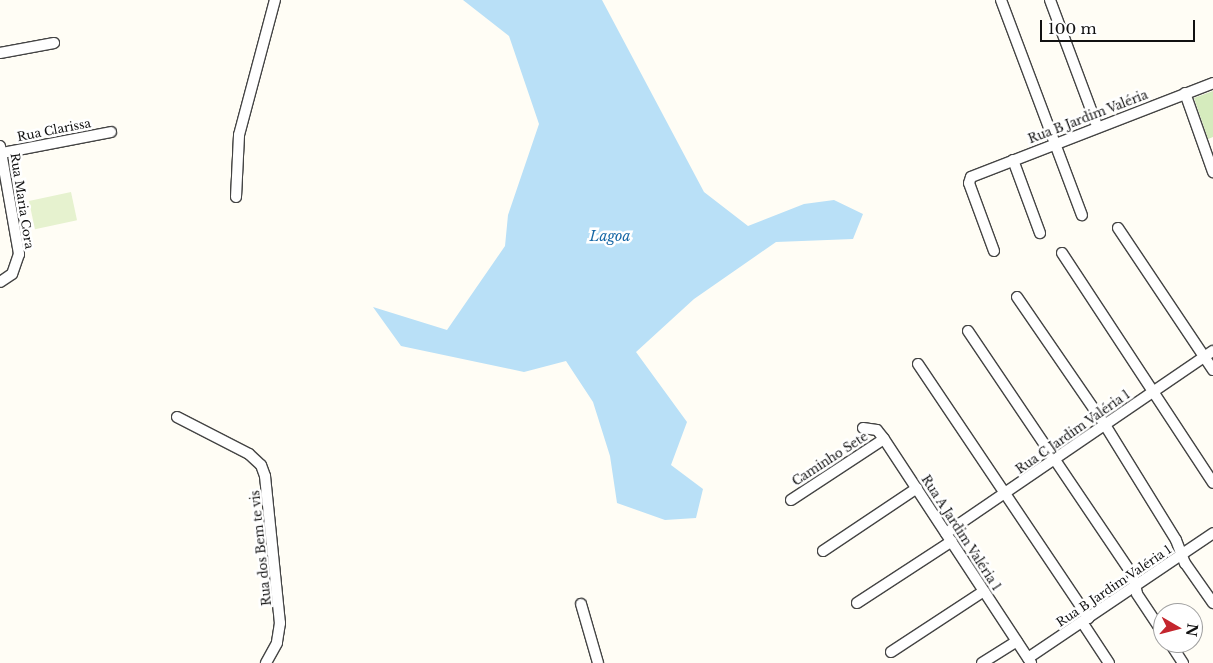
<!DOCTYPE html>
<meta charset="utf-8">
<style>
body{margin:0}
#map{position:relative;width:1213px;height:663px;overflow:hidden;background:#fffdf5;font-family:"Libre Baskerville",serif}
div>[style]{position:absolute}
.green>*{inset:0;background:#d5ebbd}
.pitch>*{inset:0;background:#e6f2cf;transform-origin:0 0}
.water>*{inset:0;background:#b9e0f7}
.roads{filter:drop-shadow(1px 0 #444) drop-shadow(-1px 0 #444) drop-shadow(0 1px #444) drop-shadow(0 -1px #444)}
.street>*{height:10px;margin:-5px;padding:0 5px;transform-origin:5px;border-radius:5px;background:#fff}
span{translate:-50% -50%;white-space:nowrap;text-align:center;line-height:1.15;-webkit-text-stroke:5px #fff;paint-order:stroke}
.street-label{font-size:12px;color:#111}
.water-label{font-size:14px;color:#1768a6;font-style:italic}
.north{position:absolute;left:1153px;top:603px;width:50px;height:50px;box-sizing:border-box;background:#fff;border:1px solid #a0a0a0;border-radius:50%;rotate:98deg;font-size:14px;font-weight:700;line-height:20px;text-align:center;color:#111}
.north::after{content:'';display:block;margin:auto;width:18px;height:22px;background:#c4262e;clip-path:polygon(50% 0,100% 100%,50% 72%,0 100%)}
.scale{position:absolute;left:1040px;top:20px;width:155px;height:22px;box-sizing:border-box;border:2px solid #111;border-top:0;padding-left:6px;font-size:15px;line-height:18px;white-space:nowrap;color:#111;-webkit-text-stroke:4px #fff;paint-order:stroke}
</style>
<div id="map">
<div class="green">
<div style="clip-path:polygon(1213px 91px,1213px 137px,1208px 139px,1194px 98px)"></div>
</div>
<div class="pitch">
<div style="left:71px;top:192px;width:29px;height:43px;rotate:78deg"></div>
</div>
<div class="water">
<div style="clip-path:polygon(463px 0,602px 0,704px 192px,748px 226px,804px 204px,834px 200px,863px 214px,853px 239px,776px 242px,694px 299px,636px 352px,687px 422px,671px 465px,703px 489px,696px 518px,665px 520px,617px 503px,610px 456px,593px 402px,566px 361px,524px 372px,401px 346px,373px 307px,447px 330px,505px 246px,508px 215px,539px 124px,509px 36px)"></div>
</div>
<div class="roads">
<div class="street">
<div style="left:1001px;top:0;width:230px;rotate:69.4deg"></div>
<div style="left:1050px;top:0;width:134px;rotate:69.5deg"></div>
<div style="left:0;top:53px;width:55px;rotate:-10.5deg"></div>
<div style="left:1185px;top:93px;width:84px;rotate:70.5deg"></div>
<div style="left:0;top:146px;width:110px;rotate:80deg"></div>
<div style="left:19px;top:254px;width:21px;rotate:109deg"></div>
<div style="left:12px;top:274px;width:14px;rotate:146deg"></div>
<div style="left:2px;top:153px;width:111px;rotate:-10.9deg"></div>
<div style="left:1013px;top:160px;width:78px;rotate:69.7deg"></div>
<div style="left:236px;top:197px;width:62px;rotate:-87.2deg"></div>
<div style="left:239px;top:135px;width:140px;rotate:-75.1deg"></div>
<div style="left:1118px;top:228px;width:171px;rotate:56.2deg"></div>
<div style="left:994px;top:251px;width:72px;rotate:-110.2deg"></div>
<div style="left:969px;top:183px;width:6px;rotate:-72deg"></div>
<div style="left:971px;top:177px;width:260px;rotate:-21.2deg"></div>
<div style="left:1062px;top:253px;width:275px;rotate:56.7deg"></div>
<div style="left:1017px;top:297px;width:155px;rotate:55.5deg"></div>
<div style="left:1105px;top:425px;width:135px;rotate:58.3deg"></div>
<div style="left:1176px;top:540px;width:25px;rotate:69deg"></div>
<div style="left:1185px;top:563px;width:49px;rotate:55deg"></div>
<div style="left:968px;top:331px;width:295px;rotate:56deg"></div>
<div style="left:1133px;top:576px;width:18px;rotate:77deg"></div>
<div style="left:1137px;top:594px;width:47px;rotate:56.3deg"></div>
<div style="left:918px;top:364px;width:306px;rotate:56.1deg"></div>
<div style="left:177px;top:417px;width:81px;rotate:27.2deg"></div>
<div style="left:249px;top:454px;width:16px;rotate:43deg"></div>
<div style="left:261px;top:465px;width:12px;rotate:70deg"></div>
<div style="left:265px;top:476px;width:148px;rotate:84.2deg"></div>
<div style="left:280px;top:623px;width:20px;rotate:99deg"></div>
<div style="left:277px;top:643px;width:23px;rotate:119deg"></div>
<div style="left:863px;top:428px;width:14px;rotate:8deg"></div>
<div style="left:877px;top:430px;width:11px;rotate:52deg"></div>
<div style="left:884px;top:439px;width:268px;rotate:56.7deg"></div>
<div style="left:791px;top:500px;width:111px;rotate:-33.3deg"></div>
<div style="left:946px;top:533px;width:323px;rotate:-34.3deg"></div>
<div style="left:823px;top:551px;width:113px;rotate:-33.8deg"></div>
<div style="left:857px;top:603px;width:113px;rotate:-33.1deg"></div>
<div style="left:581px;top:604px;width:61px;rotate:73.9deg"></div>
<div style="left:1082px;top:622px;width:49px;rotate:56.6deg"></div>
<div style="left:1170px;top:643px;width:24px;rotate:57deg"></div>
<div style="left:891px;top:652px;width:111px;rotate:-33.3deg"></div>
<div style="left:1028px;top:658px;width:223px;rotate:-34deg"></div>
<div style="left:982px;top:663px;width:41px;rotate:-32.2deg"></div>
</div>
</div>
<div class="street-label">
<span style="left:1088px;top:117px;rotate:-21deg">Rua B Jardim Valéria</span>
<span style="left:54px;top:130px;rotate:-11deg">Rua Clarissa</span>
<span style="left:22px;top:201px;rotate:81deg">Rua Maria Cora</span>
<span style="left:1073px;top:432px;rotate:-35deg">Rua C Jardim Valéria 1</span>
<span style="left:830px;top:459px;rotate:-33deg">Caminho Sete</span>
<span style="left:961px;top:533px;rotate:57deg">Rua A Jardim Valéria 1</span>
<span style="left:261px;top:548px;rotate:-96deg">Rua dos Bem te vis</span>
<span style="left:1114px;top:586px;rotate:-34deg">Rua B Jardim Valéria 1</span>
</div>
<div class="water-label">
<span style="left:610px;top:236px">Lagoa</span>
</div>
<div class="north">N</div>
<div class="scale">100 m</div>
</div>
